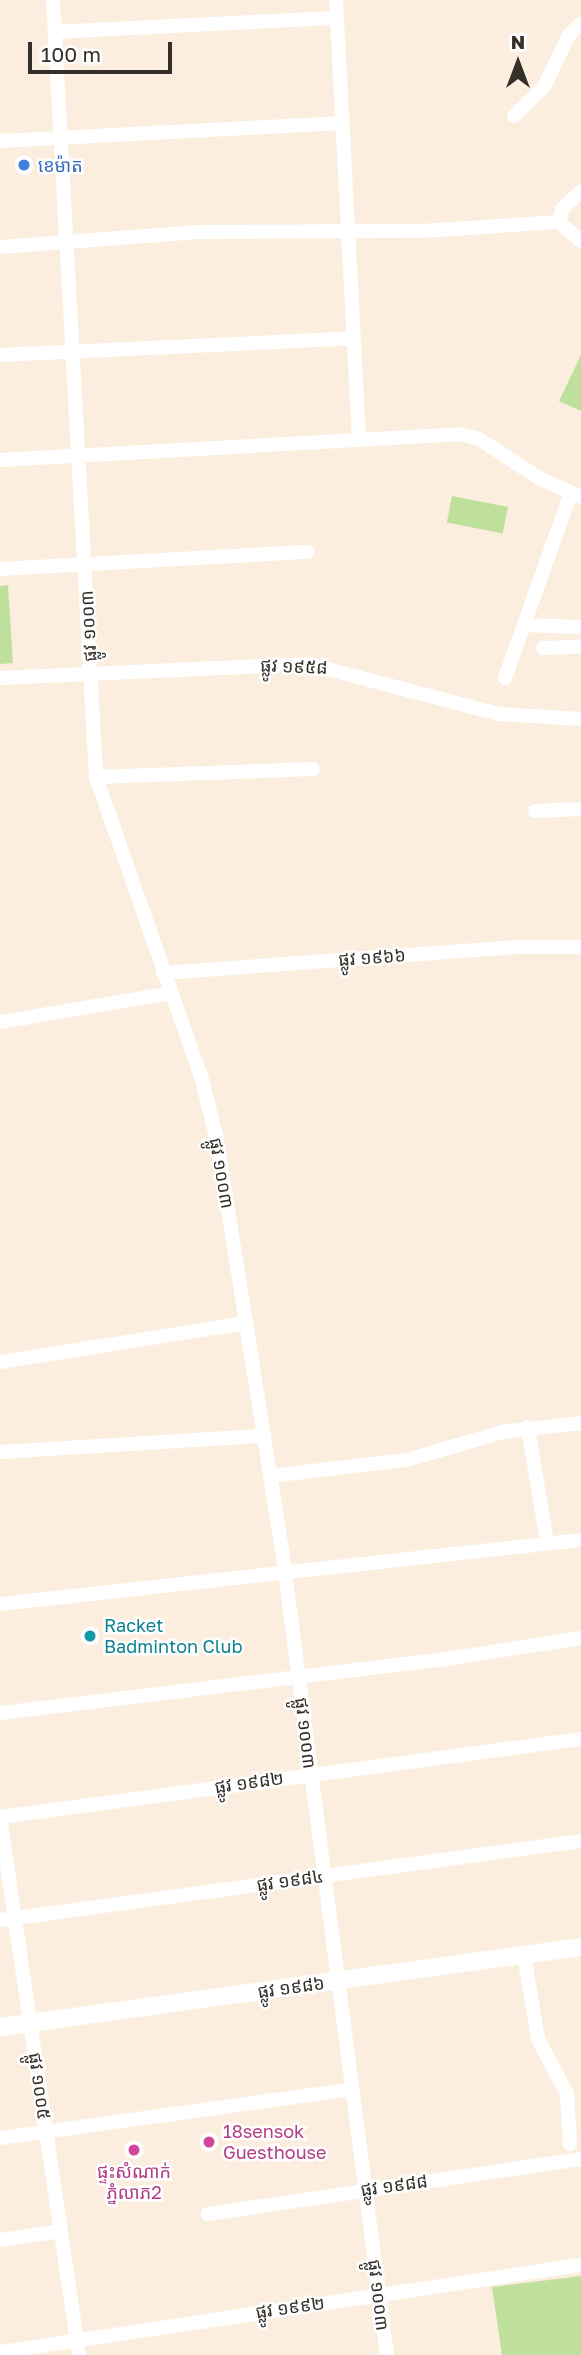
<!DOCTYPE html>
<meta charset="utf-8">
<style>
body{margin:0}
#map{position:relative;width:581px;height:2355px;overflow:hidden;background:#fceedf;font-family:"Golos Text","Noto Sans Khmer",sans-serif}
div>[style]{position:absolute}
.green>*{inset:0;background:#bfe09c;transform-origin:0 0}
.minor>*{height:14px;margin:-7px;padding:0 7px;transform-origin:7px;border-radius:7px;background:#fff}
.major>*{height:18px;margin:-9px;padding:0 9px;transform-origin:9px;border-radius:9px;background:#fff}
.dots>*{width:19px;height:19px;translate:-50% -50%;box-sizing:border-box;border:4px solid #fefefe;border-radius:50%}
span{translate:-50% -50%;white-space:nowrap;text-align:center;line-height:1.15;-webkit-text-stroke:5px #fefefe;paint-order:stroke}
.shop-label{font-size:18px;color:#366cbe}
.left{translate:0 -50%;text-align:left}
.street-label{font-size:18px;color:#342f29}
.culture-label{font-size:18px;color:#0d838f}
.hotel-label{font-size:18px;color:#b23c85}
.north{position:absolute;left:483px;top:28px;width:70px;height:70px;-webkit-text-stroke:5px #fefefe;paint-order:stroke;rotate:0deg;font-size:19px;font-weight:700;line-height:28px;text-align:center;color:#342f29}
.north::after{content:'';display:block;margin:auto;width:24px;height:32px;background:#342f29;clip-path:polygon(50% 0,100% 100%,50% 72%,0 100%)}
.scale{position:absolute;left:28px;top:42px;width:144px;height:32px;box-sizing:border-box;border:4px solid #342f29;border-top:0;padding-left:9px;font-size:21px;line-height:24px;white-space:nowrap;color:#342f29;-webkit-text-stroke:5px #fefefe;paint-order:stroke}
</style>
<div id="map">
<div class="green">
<div style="clip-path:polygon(581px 355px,581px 411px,559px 401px)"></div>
<div style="left:452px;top:496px;width:57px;height:27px;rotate:11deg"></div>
<div style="clip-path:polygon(8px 585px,13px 663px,0 664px,0 586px)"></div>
<div style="clip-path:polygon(581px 2276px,581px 2355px,502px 2355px,492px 2287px)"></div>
</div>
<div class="minor">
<div style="left:53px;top:0;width:778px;rotate:86.83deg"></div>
<div style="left:96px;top:777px;width:317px;rotate:70.7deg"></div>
<div style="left:201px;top:1076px;width:66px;rotate:76deg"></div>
<div style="left:217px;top:1140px;width:414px;rotate:81deg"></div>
<div style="left:282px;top:1549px;width:813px;rotate:82.58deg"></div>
<div style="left:336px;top:0;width:439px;rotate:87deg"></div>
<div style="left:55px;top:32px;width:281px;rotate:-2.9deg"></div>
<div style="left:514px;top:116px;width:42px;rotate:-44deg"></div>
<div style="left:544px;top:87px;width:58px;rotate:-64.3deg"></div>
<div style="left:569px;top:35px;width:16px;rotate:-43deg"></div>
<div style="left:0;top:141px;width:342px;rotate:-3deg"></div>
<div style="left:559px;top:222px;width:13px;rotate:-77deg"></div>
<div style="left:562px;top:209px;width:26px;rotate:-43deg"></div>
<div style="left:0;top:247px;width:199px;rotate:-4.3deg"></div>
<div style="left:198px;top:232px;width:225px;rotate:-0.3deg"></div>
<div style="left:423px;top:231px;width:136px;rotate:-3.8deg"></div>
<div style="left:559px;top:222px;width:29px;rotate:41deg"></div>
<div style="left:0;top:355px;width:354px;rotate:-2.7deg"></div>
<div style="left:0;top:460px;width:460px;rotate:-3.2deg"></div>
<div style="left:459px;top:434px;width:21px;rotate:14deg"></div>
<div style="left:479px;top:439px;width:72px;rotate:33deg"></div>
<div style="left:539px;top:478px;width:46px;rotate:24.3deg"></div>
<div style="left:0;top:569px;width:308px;rotate:-3.2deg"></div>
<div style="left:524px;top:625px;width:57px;rotate:2deg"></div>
<div style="left:543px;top:648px;width:38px;rotate:-2deg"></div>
<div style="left:0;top:678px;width:308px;rotate:-2.6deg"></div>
<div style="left:308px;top:664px;width:197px;rotate:14.7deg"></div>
<div style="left:499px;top:714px;width:82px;rotate:3.5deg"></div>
<div style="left:505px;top:678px;width:196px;rotate:-70.4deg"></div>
<div style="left:96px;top:777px;width:217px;rotate:-2.1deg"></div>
<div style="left:535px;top:811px;width:46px;rotate:-2.5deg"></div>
<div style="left:163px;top:973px;width:357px;rotate:-4.2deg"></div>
<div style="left:519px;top:947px;width:62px"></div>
<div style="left:0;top:1022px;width:173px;rotate:-9.6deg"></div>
<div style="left:0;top:1362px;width:250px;rotate:-9deg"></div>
<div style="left:528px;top:1427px;width:118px;rotate:80.7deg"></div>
<div style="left:0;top:1452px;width:264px;rotate:-3.5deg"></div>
<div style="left:270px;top:1476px;width:138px;rotate:-6.7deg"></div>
<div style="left:407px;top:1460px;width:99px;rotate:-16.4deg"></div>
<div style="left:502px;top:1432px;width:80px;rotate:-6.5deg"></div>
<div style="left:0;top:1604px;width:585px;rotate:-6.29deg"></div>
<div style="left:0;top:1713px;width:443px;rotate:-6.9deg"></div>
<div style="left:440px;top:1660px;width:143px;rotate:-8.9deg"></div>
<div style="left:0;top:1817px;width:586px;rotate:-7.65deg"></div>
<div style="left:0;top:1817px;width:544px;rotate:81.65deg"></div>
<div style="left:0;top:1920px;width:586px;rotate:-7.74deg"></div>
<div style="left:524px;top:1955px;width:85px;rotate:80.5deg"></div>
<div style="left:538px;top:2039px;width:62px;rotate:62.2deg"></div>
<div style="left:567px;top:2094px;width:50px;rotate:86.6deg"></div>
<div style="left:0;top:2138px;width:356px;rotate:-7.9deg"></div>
<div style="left:208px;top:2214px;width:377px;rotate:-8.4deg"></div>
<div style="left:0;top:2240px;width:61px;rotate:-8.5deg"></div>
<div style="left:0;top:2352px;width:587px;rotate:-8.52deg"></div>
</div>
<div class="major">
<div style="left:0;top:2027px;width:586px;rotate:-7.84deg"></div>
</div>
<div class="dots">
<div style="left:24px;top:165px;background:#3f7fe0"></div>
<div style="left:90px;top:1636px;background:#0f9aa8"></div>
<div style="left:209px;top:2142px;background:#d1479c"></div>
<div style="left:134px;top:2150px;background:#d1479c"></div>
</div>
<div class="shop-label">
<span class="left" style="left:38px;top:165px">ខេម៉ាត</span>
</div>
<div class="street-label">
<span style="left:88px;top:626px;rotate:-93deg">ផ្លូវ ១០០៣</span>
<span style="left:294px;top:666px;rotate:2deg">ផ្លូវ ១៩៥៨</span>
<span style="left:372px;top:957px;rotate:-4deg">ផ្លូវ ១៩៦៦</span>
<span style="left:222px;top:1173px;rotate:80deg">ផ្លូវ ១០០៣</span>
<span style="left:306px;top:1733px;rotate:83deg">ផ្លូវ ១០០៣</span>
<span style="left:249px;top:1782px;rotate:-8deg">ផ្លូវ ១៩៨២</span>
<span style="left:290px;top:1880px;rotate:-8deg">ផ្លូវ ១៩៨៤</span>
<span style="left:291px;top:1987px;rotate:-8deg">ផ្លូវ ១៩៨៦</span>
<span style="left:40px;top:2086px;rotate:82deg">ផ្លូវ ១០០៥</span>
<span style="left:394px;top:2185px;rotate:-8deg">ផ្លូវ ១៩៨៨</span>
<span style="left:379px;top:2295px;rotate:83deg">ផ្លូវ ១០០៣</span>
<span style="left:290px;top:2307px;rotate:-8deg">ផ្លូវ ១៩៩២</span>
</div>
<div class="culture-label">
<span class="left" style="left:104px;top:1636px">Racket<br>Badminton Club</span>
</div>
<div class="hotel-label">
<span class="left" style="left:223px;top:2142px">18sensok<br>Guesthouse</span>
<span style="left:134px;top:2182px">ផ្ទះសំណាក់<br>ភ្នំលាភ2</span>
</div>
<div class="north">N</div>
<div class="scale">100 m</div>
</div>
